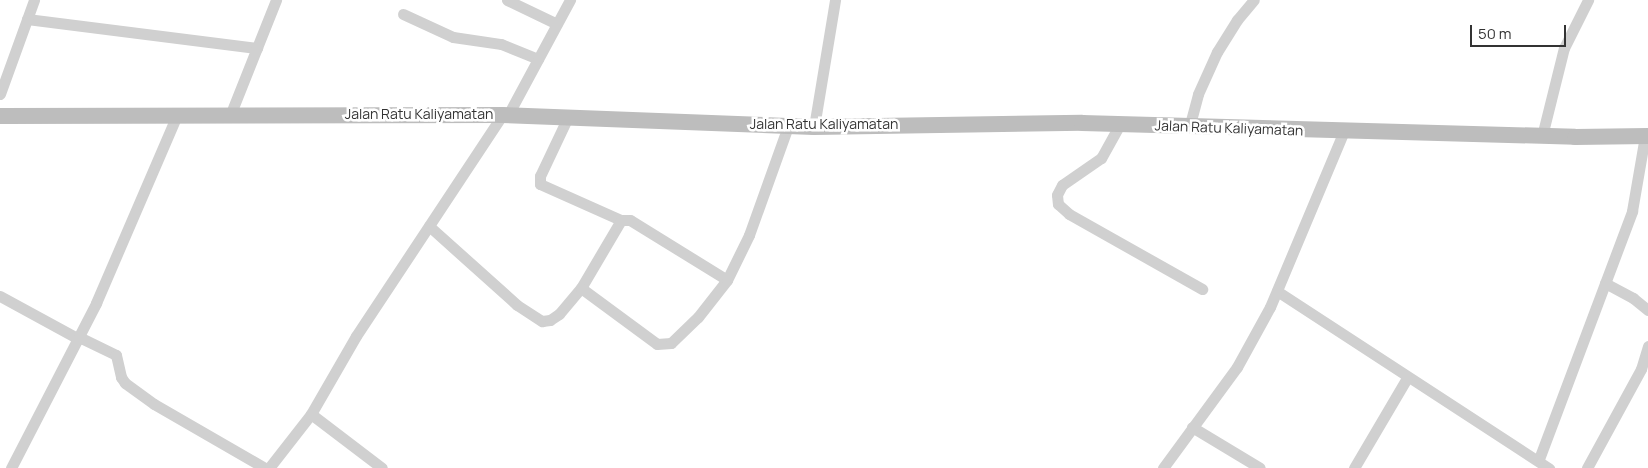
<!DOCTYPE html>
<style>
body{margin:0}
#map{position:relative;width:1648px;height:468px;overflow:hidden;background:#fff;font-family:Manrope,sans-serif}
div>[style]{position:absolute}
.street>*{height:11px;margin:-5.5px;padding:0 5.5px;transform-origin:5.5px;border-radius:5.5px;background:#d0d0d0}
.secondary>*{height:16px;margin:-8px;padding:0 8px;transform-origin:8px;border-radius:8px;background:#bdbdbd}
span{translate:-50% -50%;white-space:nowrap;text-align:center;line-height:1.15;-webkit-text-stroke:5px #fff;paint-order:stroke}
.street-label{font-size:14px;color:#333}
.scale{position:absolute;left:1470px;top:25px;width:96px;height:22px;box-sizing:border-box;border:2px solid #333;border-top:0;padding-left:6px;font-size:15px;line-height:18px;white-space:nowrap;color:#333;-webkit-text-stroke:4px #fff;paint-order:stroke}
</style>
<div id="map">
<div class="street">
<div style="left:507px;top:0;width:55px;rotate:25.6deg"></div>
<div style="left:403px;top:14px;width:55px;rotate:24.7deg"></div>
<div style="left:453px;top:37px;width:49px;rotate:8.3deg"></div>
<div style="left:501px;top:44px;width:40px;rotate:22deg"></div>
<div style="left:27px;top:19px;width:232px;rotate:7.2deg"></div>
<div style="left:0;top:94px;width:100px;rotate:-70.1deg"></div>
<div style="left:231px;top:113px;width:122px;rotate:-68.3deg"></div>
<div style="left:508px;top:115px;width:131px;rotate:-61.7deg"></div>
<div style="left:567px;top:119px;width:63px;rotate:115.3deg"></div>
<div style="left:540px;top:176px;width:8px;rotate:90deg"></div>
<div style="left:540px;top:184px;width:89px;rotate:24deg"></div>
<div style="left:621px;top:220px;width:9px"></div>
<div style="left:630px;top:220px;width:114px;rotate:31.7deg"></div>
<div style="left:1120px;top:124px;width:39px;rotate:119deg"></div>
<div style="left:1101px;top:158px;width:47px;rotate:145.3deg"></div>
<div style="left:1062px;top:185px;width:11px;rotate:117deg"></div>
<div style="left:1057px;top:195px;width:9px;rotate:84deg"></div>
<div style="left:1058px;top:204px;width:15px;rotate:42deg"></div>
<div style="left:1069px;top:214px;width:153px;rotate:29.4deg"></div>
<div style="left:814px;top:127px;width:129px;rotate:-80.6deg"></div>
<div style="left:1189px;top:128px;width:35px;rotate:-75deg"></div>
<div style="left:1198px;top:94px;width:46px;rotate:-65.7deg"></div>
<div style="left:1217px;top:52px;width:38px;rotate:-58deg"></div>
<div style="left:1237px;top:20px;width:26px;rotate:-50deg"></div>
<div style="left:1542px;top:136px;width:91px;rotate:-76deg"></div>
<div style="left:1564px;top:48px;width:54px;rotate:-63.4deg"></div>
<div style="left:429px;top:226px;width:118px;rotate:41.9deg"></div>
<div style="left:517px;top:305px;width:30px;rotate:33deg"></div>
<div style="left:542px;top:321px;width:8px;rotate:-7deg"></div>
<div style="left:550px;top:320px;width:11px;rotate:-34deg"></div>
<div style="left:559px;top:314px;width:34px;rotate:-50deg"></div>
<div style="left:581px;top:288px;width:79px;rotate:-59.5deg"></div>
<div style="left:1605px;top:283px;width:32px;rotate:28deg"></div>
<div style="left:1633px;top:298px;width:19px;rotate:39deg"></div>
<div style="left:581px;top:288px;width:94px;rotate:36.4deg"></div>
<div style="left:657px;top:344px;width:14px;rotate:-4deg"></div>
<div style="left:671px;top:343px;width:37px;rotate:-44deg"></div>
<div style="left:698px;top:317px;width:47px;rotate:-51.9deg"></div>
<div style="left:727px;top:280px;width:50px;rotate:-63.9deg"></div>
<div style="left:749px;top:235px;width:116px;rotate:-70.3deg"></div>
<div style="left:1277px;top:291px;width:325px;rotate:33.1deg"></div>
<div style="left:0;top:296px;width:90px;rotate:28.6deg"></div>
<div style="left:79px;top:337px;width:41px;rotate:25.9deg"></div>
<div style="left:116px;top:355px;width:23px;rotate:77deg"></div>
<div style="left:121px;top:377px;width:7px;rotate:56deg"></div>
<div style="left:125px;top:383px;width:36px;rotate:36deg"></div>
<div style="left:154px;top:404px;width:128px;rotate:30deg"></div>
<div style="left:311px;top:414px;width:89px;rotate:37.3deg"></div>
<div style="left:1192px;top:427px;width:79px;rotate:31.1deg"></div>
<div style="left:1539px;top:459px;width:265px;rotate:-69.4deg"></div>
<div style="left:1632px;top:211px;width:76px;rotate:-80.2deg"></div>
<div style="left:11px;top:468px;width:186px;rotate:-62.7deg"></div>
<div style="left:96px;top:303px;width:205px;rotate:-66.7deg"></div>
<div style="left:269px;top:468px;width:68px;rotate:-52.1deg"></div>
<div style="left:311px;top:414px;width:90px;rotate:-60deg"></div>
<div style="left:356px;top:336px;width:265px;rotate:-56.5deg"></div>
<div style="left:1163px;top:468px;width:125px;rotate:-53.8deg"></div>
<div style="left:1237px;top:367px;width:68px;rotate:-61.2deg"></div>
<div style="left:1270px;top:307px;width:191px;rotate:-67.2deg"></div>
<div style="left:1354px;top:468px;width:104px;rotate:-59.5deg"></div>
<div style="left:1587px;top:468px;width:113px;rotate:-61.4deg"></div>
<div style="left:1641px;top:369px;width:24px;rotate:-73deg"></div>
</div>
<div class="secondary">
<div style="left:0;top:116px;width:502px;rotate:-0.11deg"></div>
<div style="left:502px;top:115px;width:312px;rotate:2.2deg"></div>
<div style="left:814px;top:127px;width:268px;rotate:-0.9deg"></div>
<div style="left:1082px;top:123px;width:493px;rotate:1.6deg"></div>
<div style="left:1575px;top:137px;width:73px;rotate:-0.8deg"></div>
</div>
<div class="street-label">
<span style="left:419px;top:114px">Jalan Ratu Kaliyamatan</span>
<span style="left:824px;top:124px">Jalan Ratu Kaliyamatan</span>
<span style="left:1229px;top:128px;rotate:2deg">Jalan Ratu Kaliyamatan</span>
</div>
<div class="scale">50 m</div>
</div>
